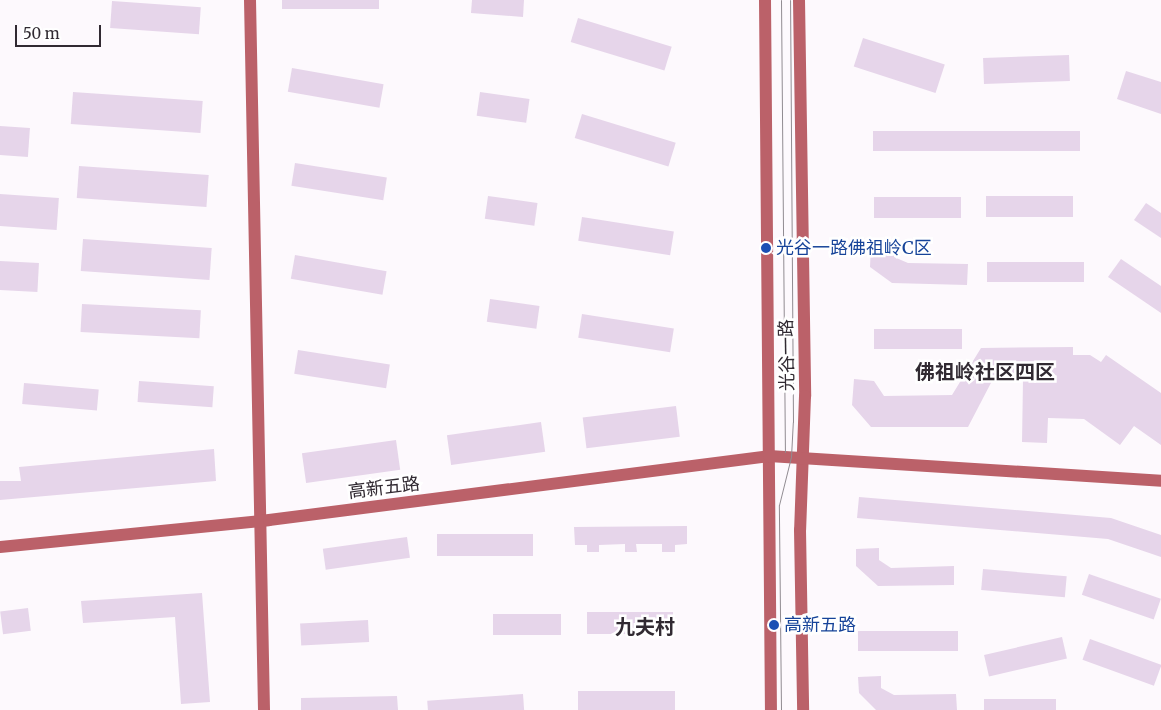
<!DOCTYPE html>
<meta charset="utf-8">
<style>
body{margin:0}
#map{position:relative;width:1161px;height:710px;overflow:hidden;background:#fdf9fd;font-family:Merriweather,"Noto Sans SC",serif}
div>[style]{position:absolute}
.building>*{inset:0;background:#e6d5ea;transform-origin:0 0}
.secondary>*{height:12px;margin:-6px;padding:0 6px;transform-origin:6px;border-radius:6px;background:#bb6169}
.tram>*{height:1px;margin:-0.5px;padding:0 0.5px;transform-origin:0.5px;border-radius:0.5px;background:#908b91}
.dots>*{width:14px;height:14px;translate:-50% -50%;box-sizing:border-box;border:2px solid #fff;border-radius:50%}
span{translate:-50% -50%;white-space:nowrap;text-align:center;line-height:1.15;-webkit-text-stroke:5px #fff;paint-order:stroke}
.transit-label{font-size:18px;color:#164399}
.left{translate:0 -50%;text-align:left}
.street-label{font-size:18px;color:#312a32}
.quarter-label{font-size:20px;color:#312a32;font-weight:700}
.scale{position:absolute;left:15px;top:25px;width:86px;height:22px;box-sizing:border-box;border:2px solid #312a32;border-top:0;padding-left:6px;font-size:15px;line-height:18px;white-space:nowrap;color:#312a32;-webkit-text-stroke:4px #fff;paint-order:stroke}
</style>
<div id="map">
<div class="building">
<div style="left:282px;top:0;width:97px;height:9px"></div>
<div style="clip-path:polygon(472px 0,524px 0,523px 17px,471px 13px)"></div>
<div style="left:112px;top:1px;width:89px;height:27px;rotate:4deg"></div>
<div style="left:578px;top:18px;width:98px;height:25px;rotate:17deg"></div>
<div style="left:863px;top:38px;width:86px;height:30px;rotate:18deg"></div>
<div style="left:1069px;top:55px;width:26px;height:86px;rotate:88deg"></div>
<div style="left:292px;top:68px;width:93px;height:24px;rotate:10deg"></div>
<div style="clip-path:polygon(1126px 71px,1161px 82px,1161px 114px,1117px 99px)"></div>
<div style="left:73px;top:92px;width:130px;height:32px;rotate:4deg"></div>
<div style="left:480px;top:92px;width:50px;height:24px;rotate:8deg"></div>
<div style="left:582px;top:114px;width:98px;height:25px;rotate:17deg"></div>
<div style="left:0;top:126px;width:30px;height:29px;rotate:4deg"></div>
<div style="left:1080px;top:131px;width:20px;height:207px;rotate:90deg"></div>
<div style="left:295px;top:163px;width:93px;height:23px;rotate:9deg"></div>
<div style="left:79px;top:166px;width:130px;height:32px;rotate:4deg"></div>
<div style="left:0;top:194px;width:59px;height:32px;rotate:4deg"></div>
<div style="left:488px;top:196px;width:50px;height:23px;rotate:8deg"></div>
<div style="left:1073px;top:196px;width:21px;height:87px;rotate:90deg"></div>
<div style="left:874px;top:197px;width:87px;height:21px"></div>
<div style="clip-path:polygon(1146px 203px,1161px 213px,1161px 238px,1134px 220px)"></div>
<div style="left:582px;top:217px;width:93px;height:24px;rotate:9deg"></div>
<div style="left:83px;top:239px;width:129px;height:32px;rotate:4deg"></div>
<div style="clip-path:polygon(871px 245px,895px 246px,894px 257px,908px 263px,968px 264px,967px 285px,892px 283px,870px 267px)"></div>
<div style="left:295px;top:255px;width:93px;height:24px;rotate:10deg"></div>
<div style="clip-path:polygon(1121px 259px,1161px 286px,1161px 313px,1108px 277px)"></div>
<div style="left:0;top:261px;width:39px;height:29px;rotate:3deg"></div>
<div style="left:1084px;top:262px;width:20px;height:97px;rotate:90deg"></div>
<div style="left:490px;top:299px;width:50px;height:23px;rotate:8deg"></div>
<div style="left:82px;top:304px;width:119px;height:28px;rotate:3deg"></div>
<div style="left:582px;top:314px;width:93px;height:24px;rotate:9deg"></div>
<div style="left:962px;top:329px;width:20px;height:88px;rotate:90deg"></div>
<div style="clip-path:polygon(1073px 347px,1073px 355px,1090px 355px,1101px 362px,1106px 355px,1161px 393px,1161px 445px,1134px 426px,1120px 445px,1084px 419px,1048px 418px,1047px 443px,1022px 442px,1023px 380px,993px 379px,968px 427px,871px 427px,852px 405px,854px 379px,874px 381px,884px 396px,952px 395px,981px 348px)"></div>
<div style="left:298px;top:350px;width:93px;height:24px;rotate:9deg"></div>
<div style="left:139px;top:381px;width:75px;height:21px;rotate:4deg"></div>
<div style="left:24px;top:383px;width:75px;height:21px;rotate:5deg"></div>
<div style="left:676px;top:406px;width:31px;height:94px;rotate:83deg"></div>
<div style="left:541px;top:422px;width:30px;height:95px;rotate:82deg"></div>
<div style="left:396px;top:440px;width:30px;height:95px;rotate:82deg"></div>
<div style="clip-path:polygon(214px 449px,216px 481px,0 500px,0 481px,21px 481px,19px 467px)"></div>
<div style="clip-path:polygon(859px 497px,1111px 518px,1161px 535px,1161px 557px,1108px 539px,857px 518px)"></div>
<div style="clip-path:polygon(687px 526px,687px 544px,675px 545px,675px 552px,662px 552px,662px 544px,636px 544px,637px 552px,625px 552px,625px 544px,599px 545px,599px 552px,587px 552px,587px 545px,575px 545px,574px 527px)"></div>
<div style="left:533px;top:534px;width:22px;height:96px;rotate:90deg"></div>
<div style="left:407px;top:537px;width:21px;height:85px;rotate:82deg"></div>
<div style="clip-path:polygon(879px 548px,879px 560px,891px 568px,954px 566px,954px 585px,878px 586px,856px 566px,856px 549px)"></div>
<div style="left:983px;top:569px;width:84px;height:21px;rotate:5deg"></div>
<div style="left:1089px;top:574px;width:76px;height:22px;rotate:19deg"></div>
<div style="clip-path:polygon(202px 593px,210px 702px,181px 704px,175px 617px,83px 623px,81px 601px)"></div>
<div style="left:28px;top:608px;width:23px;height:28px;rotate:83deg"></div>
<div style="left:673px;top:612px;width:22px;height:86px;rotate:90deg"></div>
<div style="left:561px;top:614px;width:21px;height:68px;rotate:90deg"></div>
<div style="left:368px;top:620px;width:22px;height:68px;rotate:87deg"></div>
<div style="left:958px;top:631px;width:20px;height:100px;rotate:90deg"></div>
<div style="left:1062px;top:637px;width:22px;height:80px;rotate:77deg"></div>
<div style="left:1090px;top:639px;width:76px;height:22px;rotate:20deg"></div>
<div style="clip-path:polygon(881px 676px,881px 688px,894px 695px,956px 694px,957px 710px,876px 710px,859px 693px,858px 677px)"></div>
<div style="left:675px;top:691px;width:19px;height:97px;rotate:90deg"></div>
<div style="left:523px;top:694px;width:16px;height:96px;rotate:86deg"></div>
<div style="clip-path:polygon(397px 696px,398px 710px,301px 710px,301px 698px)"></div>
<div style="left:984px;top:699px;width:72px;height:11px"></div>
</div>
<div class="secondary">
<div style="left:250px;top:0;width:710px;rotate:88.87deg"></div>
<div style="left:765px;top:0;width:710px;rotate:89.52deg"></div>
<div style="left:799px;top:0;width:396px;rotate:89.1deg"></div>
<div style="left:805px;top:396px;width:134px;rotate:92.1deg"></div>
<div style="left:800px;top:530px;width:180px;rotate:89deg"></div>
<div style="left:0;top:547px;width:270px;rotate:-5.7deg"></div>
<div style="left:269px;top:520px;width:504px;rotate:-7.29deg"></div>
<div style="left:769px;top:456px;width:393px;rotate:3.6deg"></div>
</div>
<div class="tram">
<div style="left:781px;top:0;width:452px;rotate:89.5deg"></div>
<div style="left:781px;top:710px;width:205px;rotate:-90.6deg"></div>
<div style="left:779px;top:505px;width:49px;rotate:-76deg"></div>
<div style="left:791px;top:457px;width:35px;rotate:-87deg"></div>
<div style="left:793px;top:422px;width:422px;rotate:-90.4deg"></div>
</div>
<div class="dots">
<div style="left:766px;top:248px;background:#1a4fb4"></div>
<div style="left:774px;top:625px;background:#1a4fb4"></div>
</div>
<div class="transit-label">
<span class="left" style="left:776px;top:248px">光谷一路佛祖岭C区</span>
<span class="left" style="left:784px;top:625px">高新五路</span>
</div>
<div class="street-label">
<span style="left:787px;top:355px;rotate:-91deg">光谷一路</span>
<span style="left:384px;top:488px;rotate:-7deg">高新五路</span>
</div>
<div class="quarter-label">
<span style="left:985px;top:371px">佛祖岭社区四区</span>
<span style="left:645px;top:626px">九夫村</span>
</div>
<div class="scale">50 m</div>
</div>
